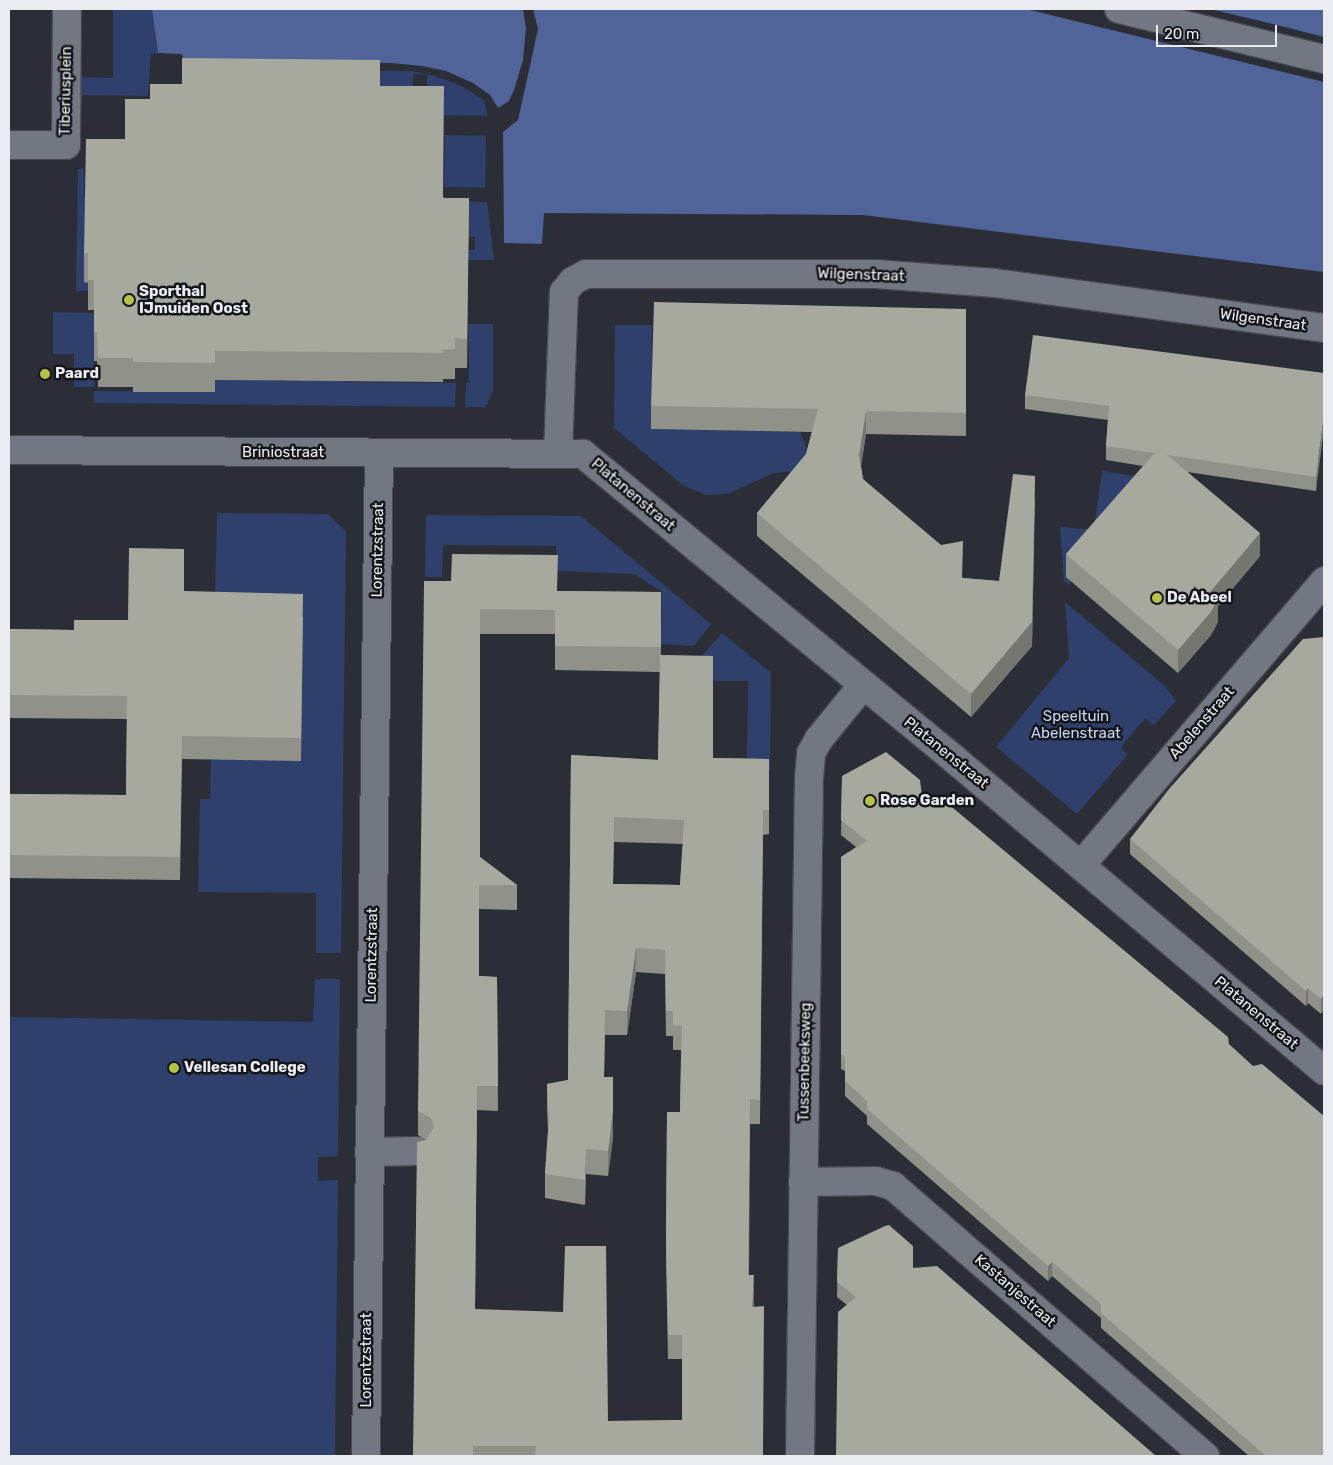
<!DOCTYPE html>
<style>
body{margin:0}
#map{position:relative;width:1333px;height:1465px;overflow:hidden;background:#2b2e36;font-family:Rubik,sans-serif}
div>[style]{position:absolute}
.green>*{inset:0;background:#2f406c;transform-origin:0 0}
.forest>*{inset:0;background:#506499}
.roads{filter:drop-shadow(1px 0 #474951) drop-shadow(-1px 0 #474951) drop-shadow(0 1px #474951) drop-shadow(0 -1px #474951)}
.minor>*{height:28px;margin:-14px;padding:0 14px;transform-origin:14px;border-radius:14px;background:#737781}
.wall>*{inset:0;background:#909188}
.shaded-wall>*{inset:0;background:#75766f}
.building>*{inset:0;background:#a7a99e}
.dots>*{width:14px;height:14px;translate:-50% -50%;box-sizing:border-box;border:2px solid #15161a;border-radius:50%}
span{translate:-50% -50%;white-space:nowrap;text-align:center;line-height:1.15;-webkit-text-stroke:5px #15161a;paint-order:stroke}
.street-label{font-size:15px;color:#eaecf2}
.poi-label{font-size:15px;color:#eaecf2;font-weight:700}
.left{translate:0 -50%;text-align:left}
.park-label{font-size:15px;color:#c6d4f4}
.frame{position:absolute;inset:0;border:10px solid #eaecf2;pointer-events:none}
.scale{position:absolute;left:1156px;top:25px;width:121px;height:22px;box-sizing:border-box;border:2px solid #eaecf2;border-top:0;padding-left:6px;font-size:15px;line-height:18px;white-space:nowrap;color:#eaecf2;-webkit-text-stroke:4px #15161a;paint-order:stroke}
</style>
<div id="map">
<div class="green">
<div style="clip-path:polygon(113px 9px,152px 9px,158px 53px,151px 54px,148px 96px,82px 95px,82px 77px,113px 78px)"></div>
<div style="clip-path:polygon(191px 69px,412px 71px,427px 74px,447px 80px,463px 87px,484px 100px,487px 116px,427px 115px,427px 74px,413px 74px,412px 115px)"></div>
<div style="left:445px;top:135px;width:41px;height:52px;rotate:1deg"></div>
<div style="clip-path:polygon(84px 168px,84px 198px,89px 198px,89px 224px,84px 227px,88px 291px,76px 291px,78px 169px)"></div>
<div style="clip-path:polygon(444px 201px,487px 202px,494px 260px,468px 260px,468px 250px,475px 250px,475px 237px,469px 237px,469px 228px)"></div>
<div style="clip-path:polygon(53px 312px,94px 313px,94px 387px,74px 387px,74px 354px,53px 354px)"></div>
<div style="clip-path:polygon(468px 324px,493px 324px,493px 392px,485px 407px,465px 407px,466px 383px,469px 382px)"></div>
<div style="clip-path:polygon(615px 325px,652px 325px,651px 429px,800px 432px,809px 454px,794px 471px,774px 473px,728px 494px,706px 495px,684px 486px,614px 428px)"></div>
<div style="clip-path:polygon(215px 377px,245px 377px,245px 381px,248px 377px,278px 381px,342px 378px,344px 382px,456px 383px,455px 407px,94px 403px,94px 391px,215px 392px)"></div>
<div style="clip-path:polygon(1102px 471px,1148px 478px,1069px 585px,1064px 581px,1060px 527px,1094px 530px)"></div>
<div style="clip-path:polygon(217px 513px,328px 514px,346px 531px,341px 953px,316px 953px,316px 893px,198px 892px,200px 799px,210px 799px)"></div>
<div style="clip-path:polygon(426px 515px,581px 516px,711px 624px,694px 646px,661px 644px,662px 592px,635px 574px,557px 571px,556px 546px,443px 545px,442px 577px,425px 577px)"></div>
<div style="clip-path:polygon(1065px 602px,1165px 686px,1176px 701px,1154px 725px,1145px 719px,1133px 732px,1121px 748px,1128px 754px,1077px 814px,996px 747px,1069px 658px)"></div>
<div style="clip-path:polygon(722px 633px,771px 673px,770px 771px,729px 774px,747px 760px,748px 681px,701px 681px,702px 656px)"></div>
<div style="clip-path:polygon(315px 979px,340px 979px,338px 1156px,318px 1157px,318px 1181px,338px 1180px,335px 1456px,9px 1456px,9px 1017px,313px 1022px)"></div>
</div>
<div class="forest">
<div style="clip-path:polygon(152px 9px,523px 9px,526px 28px,523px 60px,514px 90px,509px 101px,498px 108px,490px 95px,473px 83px,446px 71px,422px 66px,391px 63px,184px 61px,182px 54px,158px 53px)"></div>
<div style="clip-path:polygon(533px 9px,1026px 9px,1324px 82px,1324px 272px,863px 215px,544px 213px,542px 244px,504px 243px,503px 132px,518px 120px,538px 29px)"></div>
<div style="clip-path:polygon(1210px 9px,1324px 9px,1324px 37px,1281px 26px)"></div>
</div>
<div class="roads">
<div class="minor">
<div style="left:1119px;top:9px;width:211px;rotate:13.7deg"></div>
<div style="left:9px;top:145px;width:57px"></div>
<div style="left:66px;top:145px;width:136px;rotate:-89.6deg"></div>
<div style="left:9px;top:450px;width:574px;rotate:0.4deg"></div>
<div style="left:583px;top:454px;width:480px;rotate:39.4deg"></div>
<div style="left:954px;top:759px;width:484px;rotate:40.1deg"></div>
<div style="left:558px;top:454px;width:162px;rotate:-87.9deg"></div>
<div style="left:564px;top:292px;width:14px;rotate:-51deg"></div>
<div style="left:573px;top:281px;width:15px;rotate:-28deg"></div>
<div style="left:586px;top:274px;width:290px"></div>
<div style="left:876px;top:274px;width:119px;rotate:4.3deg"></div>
<div style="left:995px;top:283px;width:332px;rotate:7.8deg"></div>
<div style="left:1081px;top:865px;width:374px;rotate:-49.4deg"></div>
<div style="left:369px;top:1152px;width:49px;rotate:-1.2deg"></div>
<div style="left:803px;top:1182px;width:73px;rotate:-0.8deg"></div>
<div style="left:876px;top:1181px;width:18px;rotate:16deg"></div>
<div style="left:893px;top:1186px;width:413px;rotate:40.9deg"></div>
<div style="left:366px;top:1456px;width:1003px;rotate:-89.26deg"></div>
<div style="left:800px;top:1456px;width:678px;rotate:-89.24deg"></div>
<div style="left:809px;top:778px;width:25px;rotate:-85deg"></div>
<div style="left:811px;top:753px;width:16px;rotate:-60deg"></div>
<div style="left:819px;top:739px;width:70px;rotate:-50.8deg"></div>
</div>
</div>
<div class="wall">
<div style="clip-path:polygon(380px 86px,444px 198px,469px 198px,467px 368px,455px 368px,455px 379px,443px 379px,443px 382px,215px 380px,215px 392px,133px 392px,133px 387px,98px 387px,97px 361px,94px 361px,94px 310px,88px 310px,88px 283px,84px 282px,84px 253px,125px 139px)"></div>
<div style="clip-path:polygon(966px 309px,966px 436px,866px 434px,861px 466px,863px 479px,963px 578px,999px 581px,1035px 499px,1032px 646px,971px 717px,757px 536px,757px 513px,806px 454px,812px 432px,651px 429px,651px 406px)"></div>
<div style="clip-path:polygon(1324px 373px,1316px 491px,1187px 472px,1260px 556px,1218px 606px,1218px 622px,1211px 635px,1178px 673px,1066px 577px,1066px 554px,1143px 466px,1106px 460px,1106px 446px,1108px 420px,1025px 409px,1025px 395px)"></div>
<div style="clip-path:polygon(evenodd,451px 581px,557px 591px,661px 592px,661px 655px,713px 758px,769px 759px,769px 834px,763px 835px,760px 1124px,750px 1124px,749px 1275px,754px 1300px,754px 1307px,763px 1456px,413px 1456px,426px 1140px,418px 1135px,418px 1111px,451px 581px,480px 634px,555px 634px,555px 670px,660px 672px,658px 760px,571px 755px,568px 1080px,547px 1084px,547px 1109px,548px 1130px,545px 1174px,545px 1198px,585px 1205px,586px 1174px,608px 1176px,613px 1137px,604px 1077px,605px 1035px,627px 1035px,636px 972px,665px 974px,666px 1036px,673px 1036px,673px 1050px,681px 1050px,680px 1112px,667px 1112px,666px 1259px,668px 1359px,682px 1359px,682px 1420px,608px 1421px,475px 1309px,477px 1110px,498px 1111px,497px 977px,479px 976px,479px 909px,517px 910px,517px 885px,480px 857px,480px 634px,451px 581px,614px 842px,683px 844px,680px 885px,613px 884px,614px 842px)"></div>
<div style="clip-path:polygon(184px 591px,303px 617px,301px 761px,182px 759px,180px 880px,9px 878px,9px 794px,126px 795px,127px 719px,9px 718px,9px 629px,74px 630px,128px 620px)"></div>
<div style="clip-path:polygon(1324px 637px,1321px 1014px,1308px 1003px,1306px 1006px,1130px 854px,1130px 839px)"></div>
<div style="clip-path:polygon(842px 776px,923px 804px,1229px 1044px,1324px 1456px,1249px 1456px,1101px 1328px,1101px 1318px,1052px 1276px,1048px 1281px,867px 1124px,867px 1116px,845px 1096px,845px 1071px,841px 1069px,841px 857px,856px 847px,841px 835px)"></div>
<div style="clip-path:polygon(838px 1248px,913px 1268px,847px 1305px,837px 1297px)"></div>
</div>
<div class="shaded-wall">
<div style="clip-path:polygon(866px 411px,866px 434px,859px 478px,859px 455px)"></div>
<div style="clip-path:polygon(1324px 415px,1324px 429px,1316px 491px,1316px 477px)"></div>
<div style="clip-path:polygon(1035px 476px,1032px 646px,971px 717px,971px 694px)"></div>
<div style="clip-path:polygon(1260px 533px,1260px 556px,1218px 606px,1218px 622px,1211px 635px,1178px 673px,1178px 650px,1210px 592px)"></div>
<div style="clip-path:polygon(636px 948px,636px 972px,627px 1035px,627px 1011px)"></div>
<div style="clip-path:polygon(1308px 988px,1308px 1003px,1306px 1006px,1306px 991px)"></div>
<div style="clip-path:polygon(1324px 995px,1324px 1010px,1321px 1014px,1321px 999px)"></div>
<div style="clip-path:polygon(613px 1112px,613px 1137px,608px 1176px,608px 1151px)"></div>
<div style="clip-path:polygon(586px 1149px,586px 1174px,585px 1205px,585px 1180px)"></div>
<div style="clip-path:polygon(1052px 1262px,1052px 1276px,1048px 1281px,1048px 1266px)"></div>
<div style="clip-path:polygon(754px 1275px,754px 1300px,752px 1331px,752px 1307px)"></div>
</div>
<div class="building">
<div style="clip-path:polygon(182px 58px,380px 60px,380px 86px,444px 86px,443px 198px,469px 198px,467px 339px,455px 338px,455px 349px,442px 350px,443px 353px,215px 351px,215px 363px,133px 362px,133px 358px,98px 358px,97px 332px,94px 332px,94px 280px,88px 280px,88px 253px,84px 253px,86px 139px,125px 139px,125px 99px,150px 99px,150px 84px,182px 84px)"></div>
<div style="clip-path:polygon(654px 302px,966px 309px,966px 413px,866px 411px,859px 455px,863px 479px,941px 545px,963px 541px,962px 578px,999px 581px,1013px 474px,1035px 476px,1032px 622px,971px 694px,757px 513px,806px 454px,818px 409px,651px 406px)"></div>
<div style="clip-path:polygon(1033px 335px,1324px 373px,1324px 415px,1316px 477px,1167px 455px,1159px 448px,1154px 453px,1106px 446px,1109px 406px,1025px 395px)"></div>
<div style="clip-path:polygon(1159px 448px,1260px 533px,1210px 592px,1218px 599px,1211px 612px,1178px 650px,1066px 554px)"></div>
<div style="clip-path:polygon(129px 548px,184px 549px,184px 591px,303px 594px,301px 738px,182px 736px,180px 857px,9px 855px,9px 794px,126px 795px,127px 696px,9px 695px,9px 629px,74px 630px,74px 620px,128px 620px)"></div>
<div style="clip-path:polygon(evenodd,452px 554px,558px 555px,557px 591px,661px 592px,661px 647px,555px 646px,555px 610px,480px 609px,480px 857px,517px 885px,479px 885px,479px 976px,497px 977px,498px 1086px,477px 1086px,475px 1309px,563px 1312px,565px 1246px,606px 1246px,608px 1421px,682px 1420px,682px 1335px,668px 1335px,666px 1234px,667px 1112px,680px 1112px,682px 1026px,673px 1025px,673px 1011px,666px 1011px,665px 950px,636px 948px,627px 1011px,605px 1010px,604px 1077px,613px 1077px,613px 1112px,608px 1151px,586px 1149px,585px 1180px,545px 1174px,549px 1119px,547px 1084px,568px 1080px,571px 755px,658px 760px,660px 655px,713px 656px,713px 758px,769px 759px,769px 810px,763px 810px,760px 1100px,750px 1099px,748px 1275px,754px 1275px,752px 1307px,764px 1306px,763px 1456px,535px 1456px,536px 1446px,473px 1446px,473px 1456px,413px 1456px,417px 1142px,426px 1140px,434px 1127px,431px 1118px,418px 1111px,424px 581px,451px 581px,452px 554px,614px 817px,684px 820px,680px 885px,613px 884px,614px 817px)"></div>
<div style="clip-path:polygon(1324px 637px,1324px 995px,1321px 999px,1308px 988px,1306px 991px,1130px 839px,1169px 789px,1303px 639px)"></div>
<div style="clip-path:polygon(886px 752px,920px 780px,923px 804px,947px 803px,1228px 1037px,1229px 1044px,1253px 1066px,1262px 1064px,1324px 1116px,1324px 1456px,1266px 1456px,1101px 1313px,1101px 1304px,1052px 1262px,1048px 1266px,867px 1109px,867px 1101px,845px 1081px,845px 1057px,841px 1054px,841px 857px,867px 841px,841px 820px,842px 776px)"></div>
<div style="clip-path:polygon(889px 1225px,913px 1246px,913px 1268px,937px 1266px,1156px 1456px,836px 1456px,838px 1312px,856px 1297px,837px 1282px,838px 1248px,885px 1226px)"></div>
</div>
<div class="dots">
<div style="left:129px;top:300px;background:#b6c148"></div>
<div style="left:45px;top:374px;background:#b6c148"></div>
<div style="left:1157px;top:598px;background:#b6c148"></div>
<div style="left:870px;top:801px;background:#b6c148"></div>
<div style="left:174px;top:1068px;background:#b6c148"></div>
</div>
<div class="street-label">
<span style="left:66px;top:91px;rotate:-89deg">Tiberiusplein</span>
<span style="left:861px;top:275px;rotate:2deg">Wilgenstraat</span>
<span style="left:1263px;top:320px;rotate:8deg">Wilgenstraat</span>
<span style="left:283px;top:453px">Briniostraat</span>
<span style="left:633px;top:495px;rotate:40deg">Platanenstraat</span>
<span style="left:378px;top:550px;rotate:-89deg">Lorentzstraat</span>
<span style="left:1202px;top:723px;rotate:-49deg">Abelenstraat</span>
<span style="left:946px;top:753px;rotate:39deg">Platanenstraat</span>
<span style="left:372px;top:955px;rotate:-89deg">Lorentzstraat</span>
<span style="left:1256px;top:1013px;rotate:40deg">Platanenstraat</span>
<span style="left:805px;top:1062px;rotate:-89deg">Tussenbeeksweg</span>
<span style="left:1015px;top:1291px;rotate:41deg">Kastanjestraat</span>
<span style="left:367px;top:1360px;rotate:-90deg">Lorentzstraat</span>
</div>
<div class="poi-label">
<span class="left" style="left:139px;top:300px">Sporthal<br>IJmuiden Oost</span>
<span class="left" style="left:55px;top:374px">Paard</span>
<span class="left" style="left:1167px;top:598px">De Abeel</span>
<span class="left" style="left:880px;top:801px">Rose Garden</span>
<span class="left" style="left:184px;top:1068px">Vellesan College</span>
</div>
<div class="park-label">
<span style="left:1076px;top:725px">Speeltuin<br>Abelenstraat</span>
</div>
<div class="frame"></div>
<div class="scale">20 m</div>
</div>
